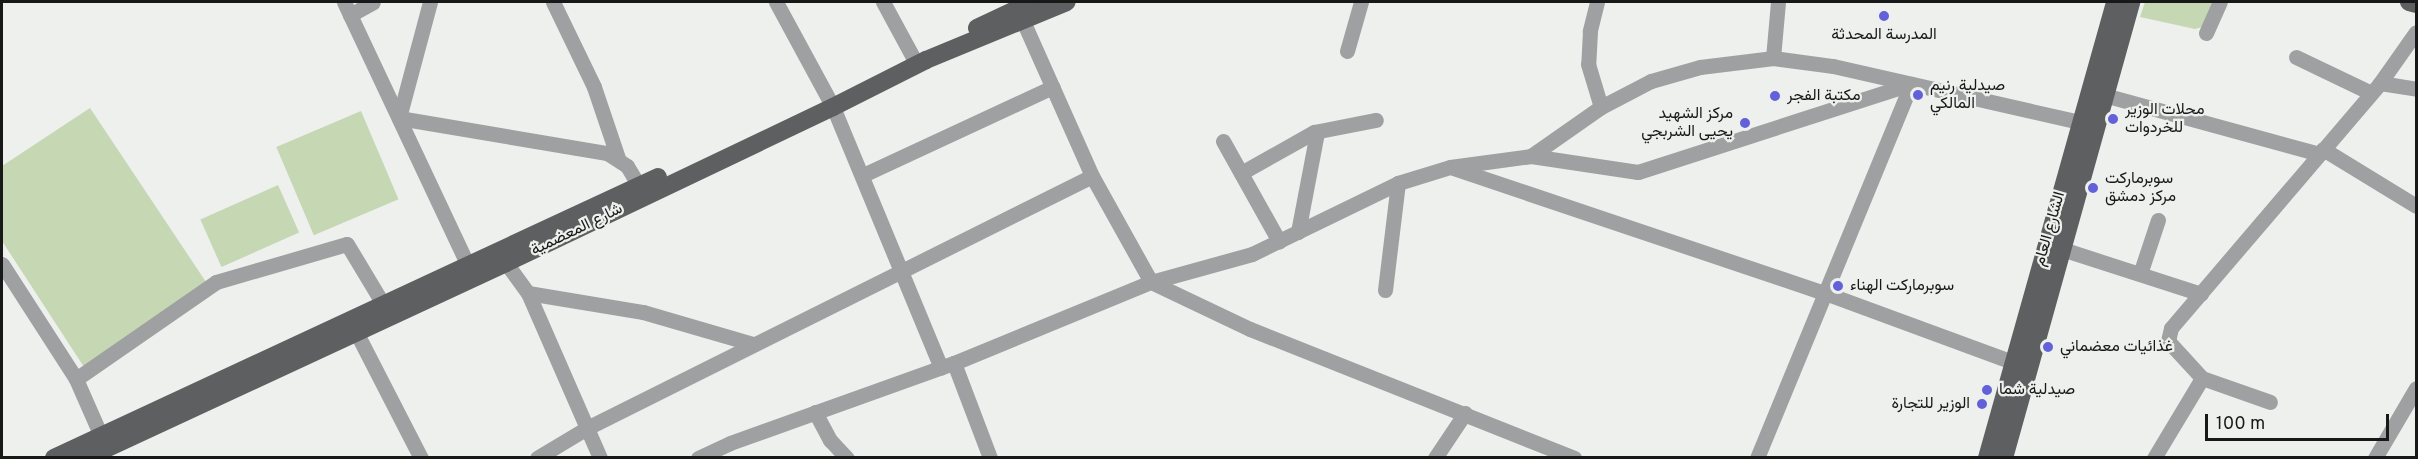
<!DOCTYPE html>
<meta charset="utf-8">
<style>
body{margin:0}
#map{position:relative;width:2418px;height:459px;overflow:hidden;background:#eef0ed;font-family:Overpass,Vazirmatn,sans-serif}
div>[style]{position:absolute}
.green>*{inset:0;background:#c6d7b3;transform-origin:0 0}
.minor>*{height:15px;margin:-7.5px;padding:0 7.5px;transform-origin:7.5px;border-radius:7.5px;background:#9fa0a1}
.major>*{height:18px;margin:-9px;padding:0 9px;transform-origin:9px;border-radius:9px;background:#5e5f61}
.dots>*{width:16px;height:16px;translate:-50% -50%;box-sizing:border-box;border:3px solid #eef0ed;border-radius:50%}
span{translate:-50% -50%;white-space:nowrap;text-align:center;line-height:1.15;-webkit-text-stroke:4.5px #eef0ed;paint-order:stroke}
.poi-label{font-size:16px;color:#171817}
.left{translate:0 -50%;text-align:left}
.right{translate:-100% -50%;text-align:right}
.street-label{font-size:16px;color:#171817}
.frame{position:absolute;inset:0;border:3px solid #171817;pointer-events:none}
.scale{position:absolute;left:2205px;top:414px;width:184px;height:27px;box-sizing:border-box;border:3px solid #171817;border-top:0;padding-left:8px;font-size:18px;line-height:21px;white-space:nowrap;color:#171817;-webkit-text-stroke:4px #eef0ed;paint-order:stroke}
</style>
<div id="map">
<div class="green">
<div style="clip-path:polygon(2145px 2px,2215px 2px,2202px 27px,2195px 29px,2140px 17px)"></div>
<div style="clip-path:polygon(90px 108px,208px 285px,84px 367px,2px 241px,2px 166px)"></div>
<div style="left:361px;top:111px;width:96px;height:92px;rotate:67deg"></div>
<div style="left:278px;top:185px;width:52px;height:85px;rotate:66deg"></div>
</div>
<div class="minor">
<div style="left:344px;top:2px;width:303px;rotate:64.8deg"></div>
<div style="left:430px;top:2px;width:120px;rotate:105deg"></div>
<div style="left:399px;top:118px;width:211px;rotate:9.6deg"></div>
<div style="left:607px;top:153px;width:24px;rotate:33deg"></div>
<div style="left:627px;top:166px;width:23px;rotate:59deg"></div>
<div style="left:553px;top:2px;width:94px;rotate:64.2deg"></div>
<div style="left:594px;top:87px;width:75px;rotate:71.3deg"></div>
<div style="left:776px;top:2px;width:119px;rotate:61.5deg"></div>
<div style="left:833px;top:107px;width:282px;rotate:67.5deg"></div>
<div style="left:883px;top:2px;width:65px;rotate:61.5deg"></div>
<div style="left:1597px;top:2px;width:30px;rotate:104deg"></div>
<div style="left:1590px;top:31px;width:33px;rotate:93deg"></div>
<div style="left:1588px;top:64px;width:45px;rotate:73.2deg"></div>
<div style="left:350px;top:15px;width:26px;rotate:-29deg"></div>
<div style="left:1023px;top:21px;width:170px;rotate:66deg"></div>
<div style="left:1092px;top:176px;width:121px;rotate:60.9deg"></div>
<div style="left:1151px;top:282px;width:110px;rotate:25.4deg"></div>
<div style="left:1250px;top:329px;width:349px;rotate:21.7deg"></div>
<div style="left:2206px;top:33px;width:34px;rotate:-66deg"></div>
<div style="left:1347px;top:51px;width:51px;rotate:-74.1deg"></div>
<div style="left:2296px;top:57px;width:83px;rotate:25.6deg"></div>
<div style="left:1773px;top:58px;width:56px;rotate:-84.9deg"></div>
<div style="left:2380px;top:83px;width:36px;rotate:9deg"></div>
<div style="left:2093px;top:92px;width:234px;rotate:15.3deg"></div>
<div style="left:1223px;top:141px;width:115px;rotate:60.8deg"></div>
<div style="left:2323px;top:149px;width:109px;rotate:31.5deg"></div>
<div style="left:1531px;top:156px;width:108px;rotate:8.5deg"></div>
<div style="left:1638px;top:172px;width:287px;rotate:-17.9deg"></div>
<div style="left:1453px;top:168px;width:392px;rotate:18.6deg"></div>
<div style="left:1825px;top:293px;width:211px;rotate:20.2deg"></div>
<div style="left:1241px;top:173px;width:84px;rotate:-29.3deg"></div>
<div style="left:1314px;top:132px;width:63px;rotate:-11deg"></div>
<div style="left:863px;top:175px;width:209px;rotate:-24.9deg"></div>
<div style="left:1298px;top:232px;width:102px;rotate:-79.2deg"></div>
<div style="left:2062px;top:249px;width:146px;rotate:17.9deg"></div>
<div style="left:506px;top:263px;width:37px;rotate:54deg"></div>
<div style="left:528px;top:293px;width:180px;rotate:66.4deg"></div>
<div style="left:2px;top:264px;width:137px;rotate:57.2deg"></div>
<div style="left:76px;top:379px;width:170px;rotate:-34.7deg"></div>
<div style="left:216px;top:282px;width:136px;rotate:-16.2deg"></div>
<div style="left:347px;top:244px;width:70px;rotate:59deg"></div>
<div style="left:2140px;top:274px;width:57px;rotate:-71.6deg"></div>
<div style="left:1385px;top:290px;width:108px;rotate:-83.1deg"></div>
<div style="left:528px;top:293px;width:117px;rotate:9.4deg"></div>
<div style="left:643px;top:312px;width:115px;rotate:16.2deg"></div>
<div style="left:352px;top:324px;width:151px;rotate:62.8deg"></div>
<div style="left:954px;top:363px;width:102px;rotate:69.2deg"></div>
<div style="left:2202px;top:378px;width:72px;rotate:19.4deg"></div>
<div style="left:76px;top:379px;width:62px;rotate:66.3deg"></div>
<div style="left:815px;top:412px;width:32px;rotate:62deg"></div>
<div style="left:830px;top:440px;width:25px;rotate:47deg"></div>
<div style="left:537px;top:458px;width:58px;rotate:-31deg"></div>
<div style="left:587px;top:428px;width:564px;rotate:-26.52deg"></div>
<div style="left:698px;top:458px;width:35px;rotate:-25deg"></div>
<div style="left:730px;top:443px;width:238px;rotate:-19.7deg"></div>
<div style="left:954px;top:363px;width:213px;rotate:-22.4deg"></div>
<div style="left:1151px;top:282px;width:105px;rotate:-15.5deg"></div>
<div style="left:1252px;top:254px;width:162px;rotate:-25.9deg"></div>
<div style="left:1398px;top:183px;width:54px;rotate:-17.1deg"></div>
<div style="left:1450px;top:167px;width:82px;rotate:-7.7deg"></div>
<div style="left:1531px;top:156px;width:85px;rotate:-35deg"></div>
<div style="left:1601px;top:107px;width:56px;rotate:-27.5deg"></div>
<div style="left:1651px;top:81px;width:51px;rotate:-15.9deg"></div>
<div style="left:1700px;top:67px;width:74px;rotate:-7deg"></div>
<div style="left:1773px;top:58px;width:61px;rotate:7.6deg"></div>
<div style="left:1833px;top:66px;width:266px;rotate:12.8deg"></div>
<div style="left:1435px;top:458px;width:54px;rotate:-56.3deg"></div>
<div style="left:1757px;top:458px;width:404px;rotate:-67.6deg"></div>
<div style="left:2154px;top:458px;width:93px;rotate:-59deg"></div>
<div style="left:2202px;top:378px;width:50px;rotate:-132.6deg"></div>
<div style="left:2168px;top:341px;width:13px;rotate:-77deg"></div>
<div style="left:2171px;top:328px;width:322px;rotate:-49.5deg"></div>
<div style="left:2380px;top:83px;width:62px;rotate:-54.8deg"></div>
<div style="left:2375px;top:458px;width:81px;rotate:-59.6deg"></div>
</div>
<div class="major">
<div style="left:2409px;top:2px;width:7px;rotate:16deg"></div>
<div style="left:977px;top:28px;width:61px;rotate:-25.3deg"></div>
<div style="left:54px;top:458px;width:666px;rotate:-24.95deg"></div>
<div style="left:86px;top:458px;width:463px;rotate:-24.9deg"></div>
<div style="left:506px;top:263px;width:362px;rotate:-25.5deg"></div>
<div style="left:833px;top:107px;width:104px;rotate:-26.8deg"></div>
<div style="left:926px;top:60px;width:152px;rotate:-22.4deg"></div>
<div style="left:1987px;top:458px;width:474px;rotate:-74.3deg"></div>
<div style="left:2004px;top:458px;width:473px;rotate:-74.4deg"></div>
</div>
<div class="dots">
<div style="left:1884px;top:16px;background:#6261da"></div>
<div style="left:1918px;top:95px;background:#6261da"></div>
<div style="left:1775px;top:96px;background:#6261da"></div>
<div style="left:2113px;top:119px;background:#6261da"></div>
<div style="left:1745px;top:123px;background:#6261da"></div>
<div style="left:2093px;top:188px;background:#6261da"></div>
<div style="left:1838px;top:286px;background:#6261da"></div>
<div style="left:2048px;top:347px;background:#6261da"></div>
<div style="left:1987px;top:390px;background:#6261da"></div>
<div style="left:1982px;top:404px;background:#6261da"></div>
</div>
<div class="poi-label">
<span style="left:1884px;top:35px">المدرسة المحدثة</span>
<span class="left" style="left:1930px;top:95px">صيدلية رنيم<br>المالكي</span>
<span class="left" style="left:1787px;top:96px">مكتبة الفجر</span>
<span class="left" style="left:2125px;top:119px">محلات الوزير<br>للخردوات</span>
<span class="right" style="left:1733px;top:123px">مركز الشهيد<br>يحيى الشربجي</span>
<span class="left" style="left:2105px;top:188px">سوبرماركت<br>مركز دمشق</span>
<span class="left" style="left:1850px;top:286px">سوبرماركت الهناء</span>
<span class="left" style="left:2060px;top:347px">غذائيات معضماني</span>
<span class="left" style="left:1999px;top:390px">صيدلية شما</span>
<span class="right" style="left:1970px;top:404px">الوزير للتجارة</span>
</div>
<div class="street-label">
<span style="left:2050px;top:229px;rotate:-74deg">الشارع العام</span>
<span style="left:577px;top:230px;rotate:-26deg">شارع المعضمية</span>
</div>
<div class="frame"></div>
<div class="scale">100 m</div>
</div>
